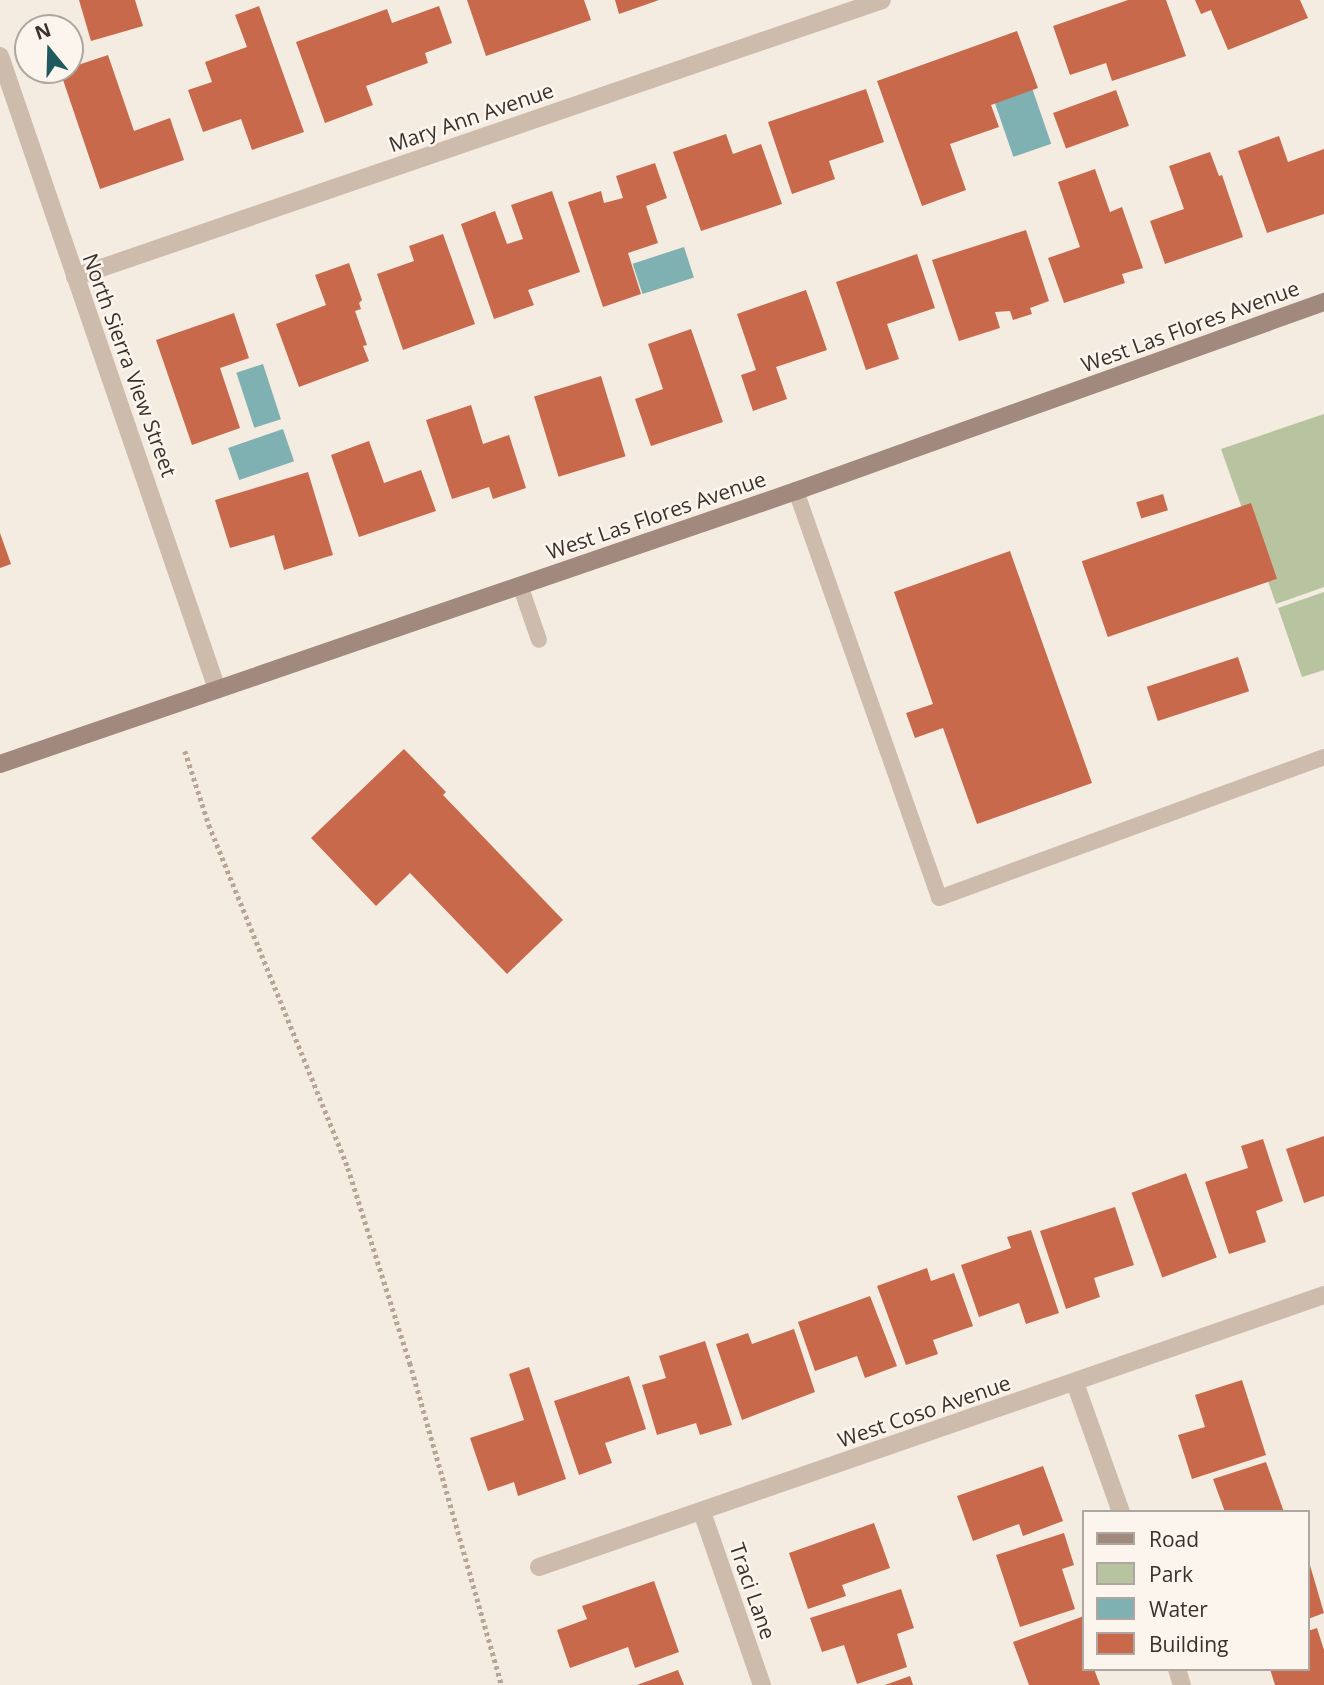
<!DOCTYPE html>
<style>
body{margin:0}
#map{position:relative;width:1324px;height:1685px;overflow:hidden;background:#f4ebe1;font-family:"Open Sans",sans-serif}
div>[style]{position:absolute}
.green>*{inset:0;background:#b8c4a0}
.water>*{inset:0;background:#7fb0b2;transform-origin:0 0}
.building>*{inset:0;background:#c8694b;transform-origin:0 0}
.path>*{height:4.5px;margin-top:-2.25px;transform-origin:0;background:repeating-linear-gradient(90deg,#b9a596 0 3.5px,transparent 0 7px)}
.service>*{height:16px;margin:-8px;padding:0 8px;transform-origin:8px;border-radius:8px;background:#cdbbac}
.minor>*{height:18px;margin:-9px;padding:0 9px;transform-origin:9px;border-radius:9px;background:#cdbbac}
.secondary>*{height:18px;margin:-9px;padding:0 9px;transform-origin:9px;border-radius:9px;background:#a18a7d}
span{translate:-50% -50%;white-space:nowrap;text-align:center;line-height:1.15;-webkit-text-stroke:5px #fbf5ee;paint-order:stroke}
.street-label{font-size:21px;color:#3b302b}
.legend{position:absolute;left:1082px;top:1510px;width:228px;height:161px;box-sizing:border-box;background:#fbf5ee;border:2px solid #aea6a0;margin:0;padding:9px 12px;list-style:none;font-size:21px;color:#3b302b}
.legend li{display:flex;align-items:center;gap:14px;height:35px}
.legend b{width:35px;border:2px solid #aea6a0}
.north{position:absolute;left:14px;top:14px;width:70px;height:70px;box-sizing:border-box;background:#fbf5ee;border:2px solid #aea6a0;border-radius:50%;rotate:341deg;font-size:19px;font-weight:700;line-height:28px;text-align:center;color:#3b302b}
.north::after{content:'';display:block;margin:auto;width:24px;height:32px;background:#1f5a5e;clip-path:polygon(50% 0,100% 100%,50% 72%,0 100%)}
</style>
<div id="map">
<div class="green">
<div style="clip-path:polygon(1324px 414px,1324px 587px,1276px 604px,1221px 449px)"></div>
<div style="clip-path:polygon(1324px 592px,1324px 670px,1302px 677px,1278px 608px)"></div>
</div>
<div class="water">
<div style="left:1032px;top:88px;width:59px;height:40px;rotate:71deg"></div>
<div style="left:684px;top:247px;width:32px;height:54px;rotate:72deg"></div>
<div style="left:263px;top:364px;width:58px;height:28px;rotate:72deg"></div>
<div style="left:283px;top:429px;width:34px;height:58px;rotate:71deg"></div>
</div>
<div class="building">
<div style="clip-path:polygon(79px 0,135px 0,143px 26px,91px 41px)"></div>
<div style="clip-path:polygon(467px 0,584px 0,591px 20px,486px 56px)"></div>
<div style="clip-path:polygon(615px 0,659px 0,619px 14px)"></div>
<div style="clip-path:polygon(1128px 0,1166px 0,1186px 56px,1112px 81px,1106px 63px,1070px 75px,1053px 26px)"></div>
<div style="clip-path:polygon(1195px 0,1300px 0,1308px 18px,1228px 50px,1211px 10px,1201px 14px)"></div>
<div style="clip-path:polygon(259px 6px,304px 132px,252px 150px,241px 119px,203px 132px,188px 90px,212px 82px,205px 62px,247px 47px,235px 15px)"></div>
<div style="clip-path:polygon(439px 6px,452px 43px,425px 53px,428px 63px,366px 86px,373px 105px,325px 123px,296px 42px,387px 9px,392px 23px)"></div>
<div style="clip-path:polygon(1017px 31px,1038px 88px,991px 105px,999px 127px,950px 144px,966px 190px,922px 206px,877px 81px)"></div>
<div style="clip-path:polygon(108px 55px,134px 131px,170px 118px,184px 160px,100px 189px,60px 71px)"></div>
<div style="clip-path:polygon(866px 89px,884px 142px,829px 161px,835px 179px,792px 194px,768px 122px)"></div>
<div style="left:1116px;top:90px;width:38px;height:67px;rotate:70deg"></div>
<div style="clip-path:polygon(726px 134px,733px 154px,761px 144px,782px 204px,701px 231px,673px 152px)"></div>
<div style="clip-path:polygon(1279px 136px,1288px 162px,1324px 149px,1324px 214px,1267px 233px,1238px 151px)"></div>
<div style="clip-path:polygon(1210px 152px,1219px 176px,1222px 175px,1243px 237px,1165px 264px,1150px 221px,1184px 209px,1169px 166px)"></div>
<div style="clip-path:polygon(655px 163px,667px 198px,646px 206px,658px 243px,628px 253px,641px 294px,603px 307px,568px 202px,601px 191px,604px 203px,623px 198px,616px 176px)"></div>
<div style="clip-path:polygon(1095px 169px,1110px 212px,1122px 207px,1143px 268px,1122px 274px,1125px 283px,1064px 303px,1048px 258px,1080px 247px,1058px 182px)"></div>
<div style="clip-path:polygon(552px 191px,580px 272px,528px 290px,534px 305px,494px 319px,461px 224px,495px 211px,507px 244px,523px 239px,511px 205px)"></div>
<div style="clip-path:polygon(1026px 230px,1049px 301px,1030px 308px,1032px 314px,1013px 320px,1010px 311px,995px 312px,1000px 328px,959px 341px,932px 260px)"></div>
<div style="clip-path:polygon(443px 234px,475px 324px,403px 350px,377px 274px,414px 261px,409px 246px)"></div>
<div style="clip-path:polygon(917px 254px,935px 308px,887px 324px,899px 359px,866px 370px,836px 282px)"></div>
<div style="clip-path:polygon(349px 263px,362px 300px,359px 303px,361px 309px,355px 311px,367px 345px,363px 346px,369px 361px,299px 387px,276px 324px,326px 305px,315px 275px)"></div>
<div style="clip-path:polygon(806px 290px,827px 350px,776px 367px,787px 399px,753px 411px,741px 375px,756px 370px,737px 314px)"></div>
<div style="clip-path:polygon(234px 313px,249px 358px,220px 368px,240px 428px,192px 445px,156px 340px)"></div>
<div style="clip-path:polygon(691px 329px,723px 422px,651px 446px,635px 399px,663px 389px,648px 344px)"></div>
<div style="left:601px;top:376px;width:84px;height:70px;rotate:73deg"></div>
<div style="clip-path:polygon(471px 405px,483px 444px,509px 435px,526px 488px,493px 499px,489px 487px,452px 499px,426px 420px)"></div>
<div style="clip-path:polygon(369px 441px,384px 483px,421px 470px,436px 511px,359px 537px,331px 455px)"></div>
<div style="clip-path:polygon(308px 472px,333px 555px,284px 570px,274px 535px,230px 548px,215px 500px)"></div>
<div style="left:1163px;top:494px;width:17px;height:28px;rotate:73deg"></div>
<div style="left:1251px;top:503px;width:80px;height:179px;rotate:71deg"></div>
<div style="clip-path:polygon(0 533px,11px 564px,0 568px)"></div>
<div style="clip-path:polygon(1010px 551px,1092px 783px,977px 824px,943px 728px,915px 738px,906px 713px,933px 704px,894px 592px)"></div>
<div style="left:1238px;top:657px;width:36px;height:96px;rotate:72deg"></div>
<div style="clip-path:polygon(404px 749px,446px 792px,443px 795px,563px 920px,507px 974px,410px 873px,376px 906px,311px 838px)"></div>
<div style="clip-path:polygon(1324px 1136px,1324px 1196px,1304px 1203px,1286px 1149px)"></div>
<div style="clip-path:polygon(1263px 1139px,1283px 1201px,1256px 1211px,1266px 1242px,1229px 1254px,1205px 1182px,1248px 1168px,1241px 1146px)"></div>
<div style="left:1186px;top:1173px;width:90px;height:58px;rotate:70deg"></div>
<div style="clip-path:polygon(1115px 1207px,1134px 1265px,1094px 1278px,1100px 1297px,1066px 1309px,1040px 1231px)"></div>
<div style="clip-path:polygon(1031px 1230px,1059px 1313px,1026px 1324px,1019px 1303px,979px 1317px,961px 1265px,1011px 1248px,1007px 1237px)"></div>
<div style="clip-path:polygon(927px 1268px,931px 1281px,954px 1273px,973px 1326px,933px 1340px,938px 1354px,906px 1365px,877px 1286px)"></div>
<div style="clip-path:polygon(870px 1296px,897px 1366px,865px 1378px,857px 1356px,815px 1371px,798px 1322px)"></div>
<div style="clip-path:polygon(794px 1329px,815px 1392px,742px 1420px,716px 1344px,748px 1333px,752px 1344px)"></div>
<div style="clip-path:polygon(705px 1341px,732px 1425px,700px 1435px,696px 1423px,657px 1435px,642px 1385px,666px 1378px,659px 1356px)"></div>
<div style="clip-path:polygon(529px 1367px,566px 1479px,518px 1496px,514px 1482px,488px 1491px,470px 1438px,524px 1420px,509px 1374px)"></div>
<div style="clip-path:polygon(629px 1376px,646px 1429px,605px 1443px,612px 1463px,579px 1475px,554px 1401px)"></div>
<div style="clip-path:polygon(1242px 1380px,1266px 1455px,1192px 1479px,1178px 1435px,1205px 1427px,1195px 1395px)"></div>
<div style="clip-path:polygon(1266px 1462px,1284px 1512px,1225px 1512px,1213px 1479px)"></div>
<div style="clip-path:polygon(1043px 1466px,1063px 1521px,1023px 1536px,1019px 1524px,973px 1541px,957px 1496px)"></div>
<div style="clip-path:polygon(874px 1523px,890px 1568px,842px 1585px,846px 1596px,808px 1609px,789px 1553px)"></div>
<div style="clip-path:polygon(1064px 1533px,1074px 1565px,1062px 1569px,1075px 1609px,1020px 1627px,996px 1555px)"></div>
<div style="clip-path:polygon(1309px 1562px,1324px 1613px,1308px 1619px,1308px 1562px)"></div>
<div style="clip-path:polygon(654px 1581px,679px 1652px,635px 1668px,628px 1647px,570px 1668px,557px 1630px,587px 1619px,582px 1606px)"></div>
<div style="clip-path:polygon(901px 1589px,914px 1628px,897px 1634px,907px 1667px,857px 1684px,844px 1645px,822px 1652px,810px 1618px)"></div>
<div style="clip-path:polygon(1084px 1616px,1084px 1669px,1094px 1669px,1100px 1685px,1029px 1685px,1013px 1642px)"></div>
<div style="clip-path:polygon(1317px 1628px,1324px 1650px,1324px 1685px,1275px 1685px,1270px 1669px,1308px 1669px,1308px 1631px)"></div>
<div style="clip-path:polygon(678px 1670px,684px 1685px,637px 1685px)"></div>
<div style="clip-path:polygon(910px 1676px,913px 1685px,885px 1685px)"></div>
</div>
<div class="path">
<div style="left:185px;top:751px;width:78px;rotate:72deg"></div>
<div style="left:209px;top:825px;width:370px;rotate:67.9deg"></div>
<div style="left:348px;top:1168px;width:205px;rotate:72.4deg"></div>
<div style="left:410px;top:1363px;width:335px;rotate:74.1deg"></div>
</div>
<div class="service">
<div style="left:796px;top:491px;width:431px;rotate:70.6deg"></div>
<div style="left:939px;top:898px;width:410px;rotate:-20.1deg"></div>
<div style="left:520px;top:585px;width:58px;rotate:70.9deg"></div>
</div>
<div class="minor">
<div style="left:0;top:56px;width:669px;rotate:71.08deg"></div>
<div style="left:75px;top:277px;width:853px;rotate:-18.94deg"></div>
<div style="left:1075px;top:1383px;width:137px;rotate:70.4deg"></div>
<div style="left:702px;top:1512px;width:183px;rotate:70.9deg"></div>
<div style="left:539px;top:1567px;width:831px;rotate:-19.11deg"></div>
<div style="left:1177px;top:1669px;width:17px;rotate:73deg"></div>
</div>
<div class="secondary">
<div style="left:0;top:764px;width:842px;rotate:-18.93deg"></div>
<div style="left:796px;top:491px;width:561px;rotate:-19.7deg"></div>
</div>
<div class="street-label">
<span style="left:471px;top:117px;rotate:-19deg">Mary Ann Avenue</span>
<span style="left:1190px;top:326px;rotate:-20deg">West Las Flores Avenue</span>
<span style="left:130px;top:365px;rotate:70deg">North Sierra View Street</span>
<span style="left:656px;top:515px;rotate:-19deg">West Las Flores Avenue</span>
<span style="left:924px;top:1411px;rotate:-19deg">West Coso Avenue</span>
<span style="left:753px;top:1591px;rotate:71deg">Traci Lane</span>
</div>
<ul class="legend">
<li><b style="height:9px;background:#a18a7d"></b>Road</li>
<li><b style="height:19px;background:#b8c4a0"></b>Park</li>
<li><b style="height:19px;background:#7fb0b2"></b>Water</li>
<li><b style="height:19px;background:#c8694b"></b>Building</li>
</ul>
<div class="north">N</div>
</div>
